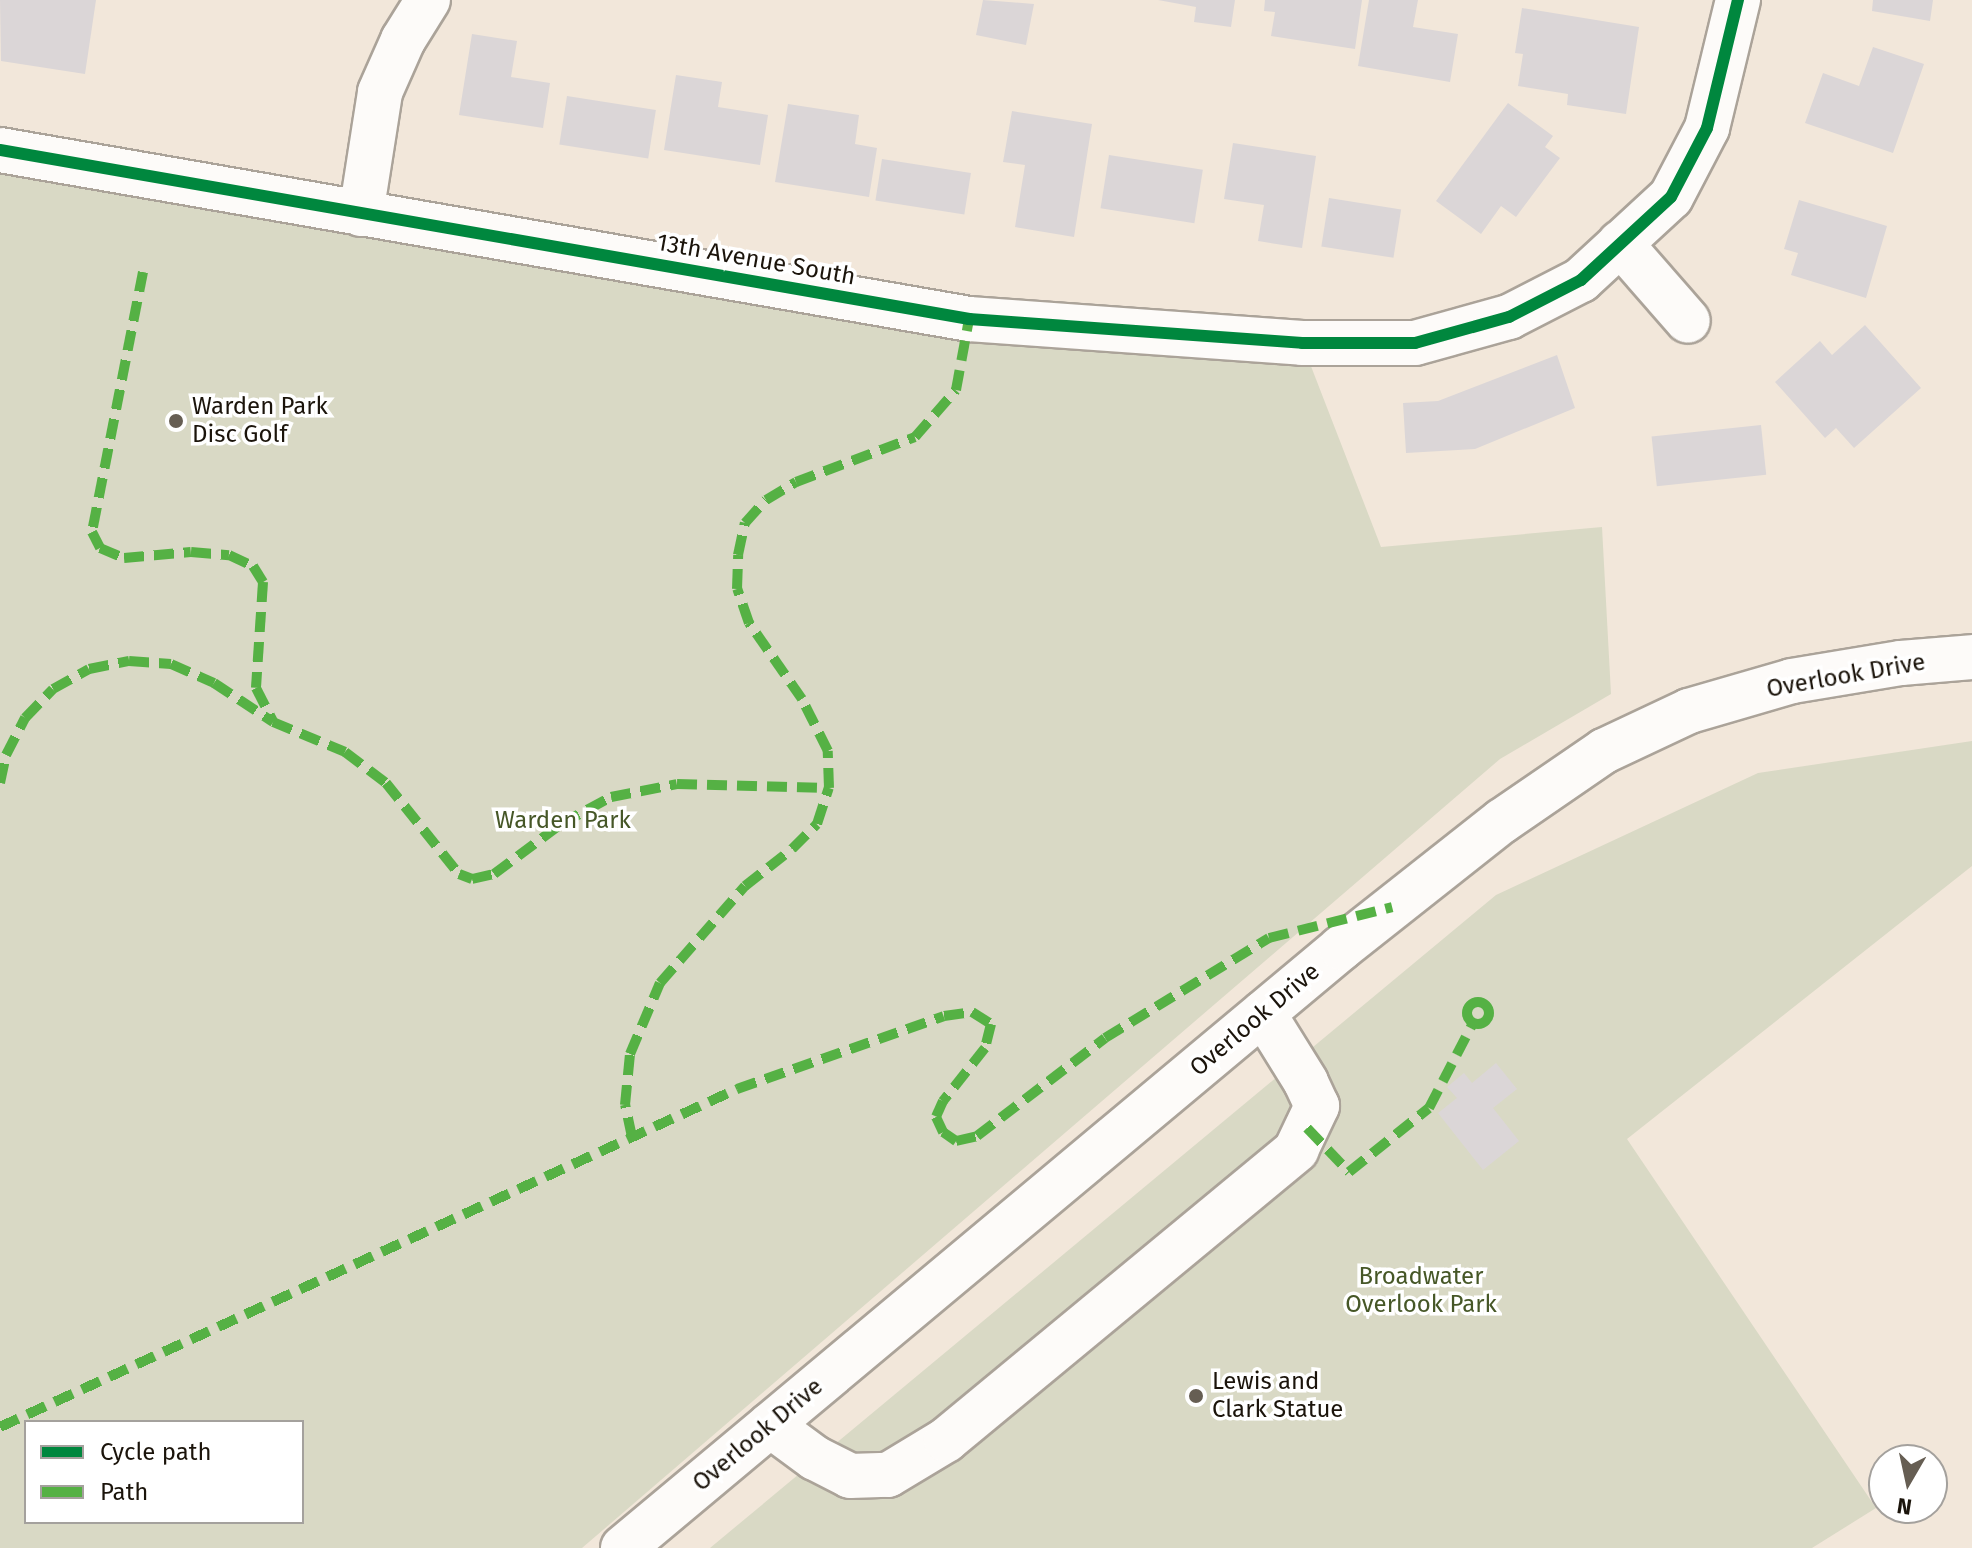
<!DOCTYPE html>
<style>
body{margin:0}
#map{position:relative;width:1972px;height:1548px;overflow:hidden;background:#f2e7da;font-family:"Fira Sans",sans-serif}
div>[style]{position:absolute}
.green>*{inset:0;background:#d9d9c5}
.building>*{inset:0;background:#dbd6d7;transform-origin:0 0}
.roads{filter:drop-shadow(2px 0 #aba399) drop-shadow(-2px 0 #aba399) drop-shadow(0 2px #aba399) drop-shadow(0 -2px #aba399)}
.minor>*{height:44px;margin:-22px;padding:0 22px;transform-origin:22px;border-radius:22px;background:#fdfbf9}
.major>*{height:44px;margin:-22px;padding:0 22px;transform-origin:22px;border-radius:22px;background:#fdfbf9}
.quiet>*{height:10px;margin-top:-5px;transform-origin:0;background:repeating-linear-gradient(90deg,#55b144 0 20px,transparent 0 30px)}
.quiet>.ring{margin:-5px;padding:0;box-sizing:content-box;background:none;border:10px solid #55b144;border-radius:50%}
.cycleway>*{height:12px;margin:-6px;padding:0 6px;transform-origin:6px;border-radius:6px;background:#00873e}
.dots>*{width:22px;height:22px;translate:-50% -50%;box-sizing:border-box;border:4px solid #fff;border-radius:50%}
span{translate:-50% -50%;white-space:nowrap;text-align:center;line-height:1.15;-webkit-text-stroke:7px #fff;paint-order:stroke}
.street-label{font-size:24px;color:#1b140b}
.poi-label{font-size:24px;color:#1b140b}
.left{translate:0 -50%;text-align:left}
.park-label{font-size:24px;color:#465727}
.legend{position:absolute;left:24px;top:1420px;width:280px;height:104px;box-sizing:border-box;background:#fff;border:2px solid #a4a19d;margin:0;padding:10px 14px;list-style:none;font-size:24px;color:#1b140b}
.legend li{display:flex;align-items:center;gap:16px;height:40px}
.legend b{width:40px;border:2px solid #a4a19d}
.north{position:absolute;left:1868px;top:1444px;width:80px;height:80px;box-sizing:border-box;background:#fff;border:2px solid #a4a19d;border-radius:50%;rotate:189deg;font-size:22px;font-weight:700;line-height:32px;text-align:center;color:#1b140b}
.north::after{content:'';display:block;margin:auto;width:28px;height:36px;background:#665e53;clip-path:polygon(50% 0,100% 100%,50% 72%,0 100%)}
</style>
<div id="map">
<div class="green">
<div style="clip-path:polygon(evenodd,0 150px,969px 319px,1302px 343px,1381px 547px,1602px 527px,1611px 694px,1500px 759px,582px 1548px,0 1548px,0 150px,26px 1422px,302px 1422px,302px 1522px,26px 1522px,26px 1422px)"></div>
<div style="clip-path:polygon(1972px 741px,1972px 866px,1627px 1139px,1876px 1508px,1812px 1548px,710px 1548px,1496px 895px,1758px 773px)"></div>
</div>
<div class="building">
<div style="clip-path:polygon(0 0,96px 0,85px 74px,1px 61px)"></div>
<div style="clip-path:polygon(983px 0,1034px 4px,1026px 45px,976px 35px)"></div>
<div style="clip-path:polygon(1158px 0,1235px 0,1231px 27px,1194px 22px,1196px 7px)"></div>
<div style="clip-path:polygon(1265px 0,1362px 0,1355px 49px,1271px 36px,1275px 12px,1264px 11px)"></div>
<div style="clip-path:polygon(1369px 0,1418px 0,1413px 27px,1458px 34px,1450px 82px,1358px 66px)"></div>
<div style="clip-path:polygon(1873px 0,1933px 0,1930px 21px,1872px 11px)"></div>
<div style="clip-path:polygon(1522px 8px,1639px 27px,1626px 114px,1567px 105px,1568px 94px,1518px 86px,1523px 54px,1515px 53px)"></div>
<div style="clip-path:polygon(472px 34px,517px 41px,511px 77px,550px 83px,543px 128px,459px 115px)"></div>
<div style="clip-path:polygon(1873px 47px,1924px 64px,1893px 153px,1805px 123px,1823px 73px,1859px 86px)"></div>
<div style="clip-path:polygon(676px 75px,722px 82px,718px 107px,768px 115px,760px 165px,664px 150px)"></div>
<div style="left:567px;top:96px;width:90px;height:49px;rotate:9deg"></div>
<div style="clip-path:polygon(1508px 103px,1553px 136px,1545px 147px,1560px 158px,1516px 217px,1501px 206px,1481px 234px,1436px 201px)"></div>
<div style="clip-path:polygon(788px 104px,859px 115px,855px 144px,877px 148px,869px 197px,775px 182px)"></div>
<div style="clip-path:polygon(1012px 111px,1092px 124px,1074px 237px,1015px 227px,1025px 165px,1003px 162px)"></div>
<div style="clip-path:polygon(1233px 143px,1316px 156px,1302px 248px,1258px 241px,1264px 205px,1224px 199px)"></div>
<div style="left:1109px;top:155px;width:95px;height:54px;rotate:9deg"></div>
<div style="left:882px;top:159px;width:90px;height:42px;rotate:9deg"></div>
<div style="left:1329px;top:198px;width:73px;height:49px;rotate:9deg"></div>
<div style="clip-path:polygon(1799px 200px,1887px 226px,1866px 298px,1791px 275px,1798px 253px,1784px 249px)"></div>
<div style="clip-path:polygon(1865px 325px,1921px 388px,1854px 448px,1836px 428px,1825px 438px,1775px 382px,1820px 341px,1832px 355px)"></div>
<div style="clip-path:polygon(1557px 355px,1575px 408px,1475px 449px,1406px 453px,1403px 403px,1438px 401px)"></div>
<div style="left:1761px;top:425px;width:50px;height:110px;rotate:84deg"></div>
<div style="clip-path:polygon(1496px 1063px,1517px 1089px,1493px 1108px,1519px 1141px,1483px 1170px,1438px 1113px,1457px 1098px,1447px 1087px,1464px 1073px,1472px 1083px)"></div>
</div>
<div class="roads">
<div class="minor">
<div style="left:0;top:150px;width:984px;rotate:9.89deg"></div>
<div style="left:969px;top:319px;width:334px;rotate:4.1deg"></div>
<div style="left:1302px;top:343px;width:113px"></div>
<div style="left:1415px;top:343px;width:98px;rotate:-15.5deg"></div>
<div style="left:1509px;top:317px;width:81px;rotate:-27.2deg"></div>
<div style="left:1581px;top:280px;width:122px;rotate:-42.7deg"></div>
<div style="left:1671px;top:197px;width:78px;rotate:-62.4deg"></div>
<div style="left:1707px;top:128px;width:132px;rotate:-76.4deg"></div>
<div style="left:361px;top:214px;width:123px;rotate:-81.1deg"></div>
<div style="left:380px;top:92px;width:57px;rotate:-66.1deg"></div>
<div style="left:403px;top:40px;width:47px;rotate:-58deg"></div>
<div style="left:1620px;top:243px;width:103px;rotate:48.9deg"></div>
<div style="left:770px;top:1425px;width:56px;rotate:36.3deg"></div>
<div style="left:815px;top:1458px;width:39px;rotate:27deg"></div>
<div style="left:850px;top:1476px;width:38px;rotate:-2deg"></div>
<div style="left:888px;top:1475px;width:68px;rotate:-31.1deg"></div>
<div style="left:946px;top:1440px;width:455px;rotate:-39.6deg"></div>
<div style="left:1296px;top:1150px;width:49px;rotate:-64.5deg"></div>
<div style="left:1317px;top:1106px;width:26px;rotate:-115deg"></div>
<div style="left:1306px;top:1082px;width:81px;rotate:-121.9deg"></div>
</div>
<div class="major">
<div style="left:623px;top:1548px;width:936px;rotate:-39.88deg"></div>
<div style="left:1341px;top:948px;width:205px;rotate:-38.3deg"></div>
<div style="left:1502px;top:821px;width:124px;rotate:-34.5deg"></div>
<div style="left:1604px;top:751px;width:94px;rotate:-25.2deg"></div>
<div style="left:1689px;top:711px;width:107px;rotate:-16.2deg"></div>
<div style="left:1792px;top:681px;width:110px;rotate:-9.4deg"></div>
<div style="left:1901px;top:663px;width:71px;rotate:-4.8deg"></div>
</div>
</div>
<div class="quiet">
<div style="left:143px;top:272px;width:265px;rotate:101.1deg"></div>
<div style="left:92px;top:532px;width:18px;rotate:63deg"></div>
<div style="left:100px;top:548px;width:26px;rotate:23deg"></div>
<div style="left:124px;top:558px;width:67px;rotate:-5.1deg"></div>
<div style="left:191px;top:552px;width:38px;rotate:5deg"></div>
<div style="left:229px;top:555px;width:26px;rotate:25deg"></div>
<div style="left:253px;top:566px;width:19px;rotate:58deg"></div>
<div style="left:263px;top:582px;width:106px;rotate:93.8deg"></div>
<div style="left:256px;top:688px;width:38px;rotate:63deg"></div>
<div style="left:0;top:783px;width:29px;rotate:-78deg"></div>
<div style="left:6px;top:755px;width:42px;rotate:-62.8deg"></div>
<div style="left:25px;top:718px;width:40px;rotate:-46deg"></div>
<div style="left:53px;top:689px;width:41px;rotate:-29.1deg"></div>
<div style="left:89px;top:669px;width:41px;rotate:-11.3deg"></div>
<div style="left:129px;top:661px;width:42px;rotate:4.1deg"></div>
<div style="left:171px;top:664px;width:47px;rotate:23.8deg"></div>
<div style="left:214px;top:683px;width:71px;rotate:33.5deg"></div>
<div style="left:273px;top:722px;width:78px;rotate:22.6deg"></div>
<div style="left:345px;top:752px;width:51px;rotate:37.1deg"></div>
<div style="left:386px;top:783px;width:117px;rotate:51.3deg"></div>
<div style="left:459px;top:874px;width:14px;rotate:21deg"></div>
<div style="left:472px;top:879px;width:23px;rotate:-13deg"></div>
<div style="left:494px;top:874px;width:84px;rotate:-36.7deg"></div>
<div style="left:561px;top:824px;width:57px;rotate:-28.4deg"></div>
<div style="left:611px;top:797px;width:67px;rotate:-11.1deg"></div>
<div style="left:677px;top:784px;width:152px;rotate:1.5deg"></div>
<div class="ring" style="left:1467px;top:1002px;width:12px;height:12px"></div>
<div style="left:1307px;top:1128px;width:61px;rotate:46.3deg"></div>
<div style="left:1349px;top:1172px;width:102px;rotate:-38.7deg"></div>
<div style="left:1429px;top:1108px;width:96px;rotate:-62.6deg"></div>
<div style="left:632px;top:1137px;width:33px;rotate:-102deg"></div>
<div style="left:625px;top:1105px;width:51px;rotate:-84.4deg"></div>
<div style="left:630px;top:1054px;width:77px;rotate:-67.1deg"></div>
<div style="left:660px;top:983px;width:129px;rotate:-48.8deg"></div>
<div style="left:745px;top:886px;width:60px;rotate:-38.2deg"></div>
<div style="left:792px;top:849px;width:35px;rotate:-45deg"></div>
<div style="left:817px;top:824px;width:38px;rotate:-72deg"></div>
<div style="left:829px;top:788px;width:37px;rotate:-92deg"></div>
<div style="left:828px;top:751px;width:58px;rotate:-116.6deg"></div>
<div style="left:802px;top:699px;width:93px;rotate:-124.9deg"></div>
<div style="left:749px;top:623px;width:36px;rotate:-109deg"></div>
<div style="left:737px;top:589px;width:34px;rotate:-88deg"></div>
<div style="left:738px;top:555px;width:33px;rotate:-78deg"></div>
<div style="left:745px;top:523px;width:31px;rotate:-48deg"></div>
<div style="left:766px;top:500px;width:35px;rotate:-31deg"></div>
<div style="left:796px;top:482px;width:127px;rotate:-20.7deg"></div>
<div style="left:915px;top:437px;width:62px;rotate:-48.9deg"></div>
<div style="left:956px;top:390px;width:72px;rotate:-79.6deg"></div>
<div style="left:0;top:1427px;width:811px;rotate:-24.64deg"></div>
<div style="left:737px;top:1089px;width:219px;rotate:-19.4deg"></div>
<div style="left:944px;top:1016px;width:28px;rotate:-8deg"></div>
<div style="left:972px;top:1012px;width:22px;rotate:32deg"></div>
<div style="left:991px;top:1024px;width:25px;rotate:104deg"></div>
<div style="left:985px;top:1048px;width:68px;rotate:128.4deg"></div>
<div style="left:943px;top:1101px;width:17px;rotate:114deg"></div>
<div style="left:936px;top:1117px;width:17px;rotate:65deg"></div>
<div style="left:943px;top:1132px;width:16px;rotate:35deg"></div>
<div style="left:956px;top:1141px;width:22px;rotate:-13deg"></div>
<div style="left:977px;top:1136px;width:161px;rotate:-37.4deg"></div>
<div style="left:1105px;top:1038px;width:192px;rotate:-31.4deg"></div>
<div style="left:1269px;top:938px;width:127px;rotate:-14.1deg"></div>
</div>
<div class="cycleway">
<div style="left:0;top:150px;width:984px;rotate:9.89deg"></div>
<div style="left:969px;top:319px;width:334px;rotate:4.1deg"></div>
<div style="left:1302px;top:343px;width:113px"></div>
<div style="left:1415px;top:343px;width:98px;rotate:-15.5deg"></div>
<div style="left:1509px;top:317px;width:81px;rotate:-27.2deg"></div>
<div style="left:1581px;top:280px;width:122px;rotate:-42.7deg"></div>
<div style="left:1671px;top:197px;width:78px;rotate:-62.4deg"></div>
<div style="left:1707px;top:128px;width:132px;rotate:-76.4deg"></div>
</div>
<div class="dots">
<div style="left:176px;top:421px;background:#665e53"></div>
<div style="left:1196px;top:1396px;background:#665e53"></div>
</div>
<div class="street-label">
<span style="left:756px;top:260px;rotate:10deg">13th Avenue South</span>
<span style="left:1846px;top:676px;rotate:-10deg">Overlook Drive</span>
<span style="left:1255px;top:1020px;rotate:-40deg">Overlook Drive</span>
<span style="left:758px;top:1435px;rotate:-40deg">Overlook Drive</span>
</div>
<div class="poi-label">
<span class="left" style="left:192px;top:421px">Warden Park<br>Disc Golf</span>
<span class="left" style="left:1212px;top:1396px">Lewis and<br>Clark Statue</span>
</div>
<div class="park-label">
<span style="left:563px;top:821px">Warden Park</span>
<span style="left:1421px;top:1291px">Broadwater<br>Overlook Park</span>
</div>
<ul class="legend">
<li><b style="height:10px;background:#00873e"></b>Cycle path</li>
<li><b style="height:10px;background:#55b144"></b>Path</li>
</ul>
<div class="north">N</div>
</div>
